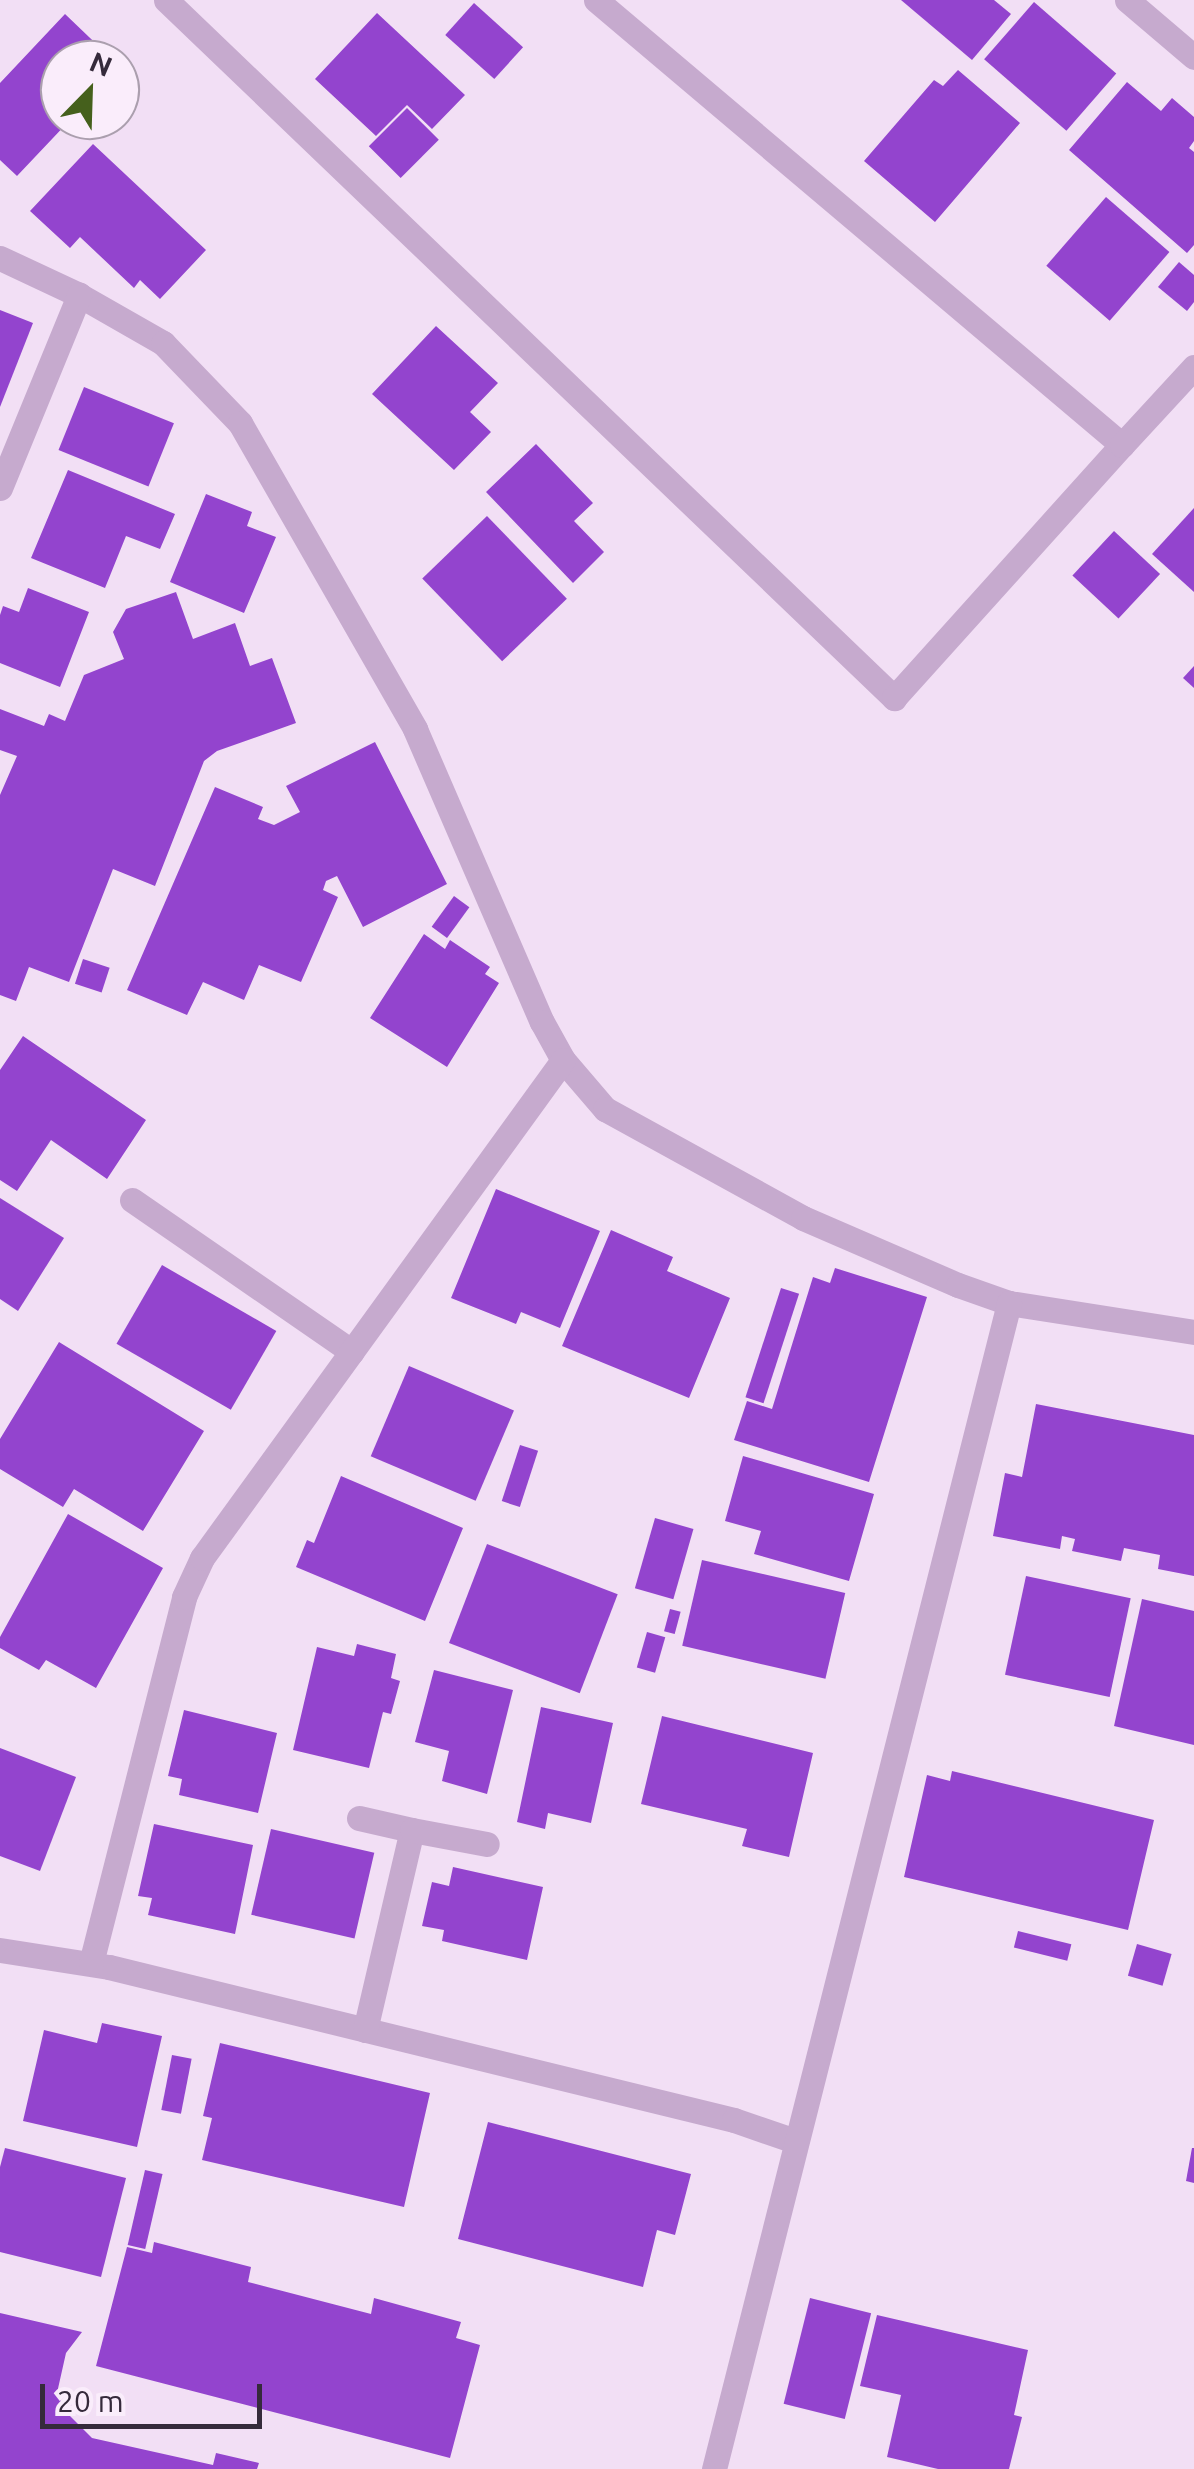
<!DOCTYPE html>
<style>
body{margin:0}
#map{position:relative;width:1194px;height:2469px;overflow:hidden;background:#f2dff5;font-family:Ubuntu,sans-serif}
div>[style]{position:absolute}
.building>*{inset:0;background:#9344ce;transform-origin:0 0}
.minor>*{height:25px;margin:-12.5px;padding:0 12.5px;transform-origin:12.5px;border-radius:12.5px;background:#c6aace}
span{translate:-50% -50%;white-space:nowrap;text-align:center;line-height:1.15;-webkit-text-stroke:10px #faedfb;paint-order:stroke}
.north{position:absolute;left:40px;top:40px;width:100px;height:100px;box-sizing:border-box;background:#faedfb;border:2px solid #ab9fae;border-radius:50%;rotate:23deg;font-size:28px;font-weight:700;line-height:40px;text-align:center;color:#352a3b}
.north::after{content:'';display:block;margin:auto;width:35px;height:45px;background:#45601c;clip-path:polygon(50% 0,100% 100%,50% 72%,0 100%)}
.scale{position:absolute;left:40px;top:2384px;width:222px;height:45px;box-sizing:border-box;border:5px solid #352a3b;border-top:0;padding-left:12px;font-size:30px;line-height:35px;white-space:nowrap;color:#352a3b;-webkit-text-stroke:8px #faedfb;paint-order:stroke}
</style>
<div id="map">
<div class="building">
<div style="clip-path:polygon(901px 0,994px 0,1011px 14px,972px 60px)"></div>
<div style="left:1034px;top:2px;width:109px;height:76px;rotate:41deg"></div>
<div style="left:474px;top:3px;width:66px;height:43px;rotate:42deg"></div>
<div style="clip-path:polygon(377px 13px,465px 95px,432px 129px,407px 105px,376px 136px,315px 79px)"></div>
<div style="clip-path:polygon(65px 14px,113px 60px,60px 60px,60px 120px,70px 120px,17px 176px,0 160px,0 83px)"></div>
<div style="clip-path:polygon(958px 70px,1020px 123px,935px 222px,864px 161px,934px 80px,943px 86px)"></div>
<div style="clip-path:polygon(1127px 82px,1161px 111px,1172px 98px,1194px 117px,1194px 141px,1189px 148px,1194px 152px,1194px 245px,1187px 253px,1069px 150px)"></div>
<div style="left:407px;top:108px;width:45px;height:54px;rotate:45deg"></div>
<div style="clip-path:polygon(93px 144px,206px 250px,160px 299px,140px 280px,134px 288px,80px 237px,70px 248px,30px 211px)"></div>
<div style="left:1106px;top:197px;width:84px;height:91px;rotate:41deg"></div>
<div style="clip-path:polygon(1179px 262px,1194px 275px,1194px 302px,1187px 311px,1158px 287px)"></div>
<div style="clip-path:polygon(0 310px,33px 323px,0 407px)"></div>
<div style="clip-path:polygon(436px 326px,498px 383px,470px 412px,491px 432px,454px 470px,372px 394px)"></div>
<div style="left:84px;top:387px;width:97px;height:68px;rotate:22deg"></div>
<div style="clip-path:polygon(536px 444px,593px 503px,574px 521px,604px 552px,573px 583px,486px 492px)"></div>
<div style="clip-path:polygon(68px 470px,175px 514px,160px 549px,126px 536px,105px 588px,31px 558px)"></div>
<div style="clip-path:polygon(206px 494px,252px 512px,247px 526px,276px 537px,244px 613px,170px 582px)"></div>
<div style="clip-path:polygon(1194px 508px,1194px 592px,1152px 554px)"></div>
<div style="left:487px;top:516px;width:115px;height:90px;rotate:46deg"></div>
<div style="left:1114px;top:531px;width:63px;height:61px;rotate:43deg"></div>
<div style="clip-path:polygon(28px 588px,89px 612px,60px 687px,0 663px,0 615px,3px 606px,19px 612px)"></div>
<div style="clip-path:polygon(176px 592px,193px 639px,235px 623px,250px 666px,272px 658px,296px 723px,217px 751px,204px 761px,155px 886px,113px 869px,69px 982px,29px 967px,16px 1001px,0 995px,0 795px,17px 756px,0 750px,0 709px,44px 726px,49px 714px,65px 721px,84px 675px,124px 659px,113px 632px,126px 609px)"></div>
<div style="clip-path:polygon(1194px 666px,1194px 688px,1183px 678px)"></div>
<div style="clip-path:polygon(375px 742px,447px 884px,363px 927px,337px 876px,326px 881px,323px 890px,338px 897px,301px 982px,259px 965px,244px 1000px,203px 982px,187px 1015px,127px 990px,215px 787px,263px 807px,258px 819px,274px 825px,300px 812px,286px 786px)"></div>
<div style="left:454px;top:896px;width:19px;height:38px;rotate:36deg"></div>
<div style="clip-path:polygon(424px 934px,445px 949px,450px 940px,490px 967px,485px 974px,499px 983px,447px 1067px,370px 1018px)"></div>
<div style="left:83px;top:959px;width:28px;height:26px;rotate:18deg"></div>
<div style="clip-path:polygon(23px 1036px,146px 1120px,107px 1179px,51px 1140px,17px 1191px,0 1180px,0 1070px)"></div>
<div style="clip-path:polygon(496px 1189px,600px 1231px,560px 1328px,521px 1312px,516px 1324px,451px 1298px)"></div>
<div style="clip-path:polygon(0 1198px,64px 1238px,18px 1311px,0 1299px)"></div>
<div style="clip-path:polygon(611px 1230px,673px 1257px,667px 1271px,730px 1298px,689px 1398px,562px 1346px)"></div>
<div style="left:162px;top:1265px;width:132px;height:91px;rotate:30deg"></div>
<div style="clip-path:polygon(835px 1268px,927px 1297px,869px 1482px,734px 1440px,747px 1401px,772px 1409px,813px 1277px,830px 1283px)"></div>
<div style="left:781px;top:1288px;width:19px;height:115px;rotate:18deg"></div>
<div style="clip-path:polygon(59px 1342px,204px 1431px,143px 1531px,74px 1489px,63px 1507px,0 1469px,0 1439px)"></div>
<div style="left:409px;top:1366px;width:114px;height:98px;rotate:23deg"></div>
<div style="clip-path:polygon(1036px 1404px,1194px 1435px,1194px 1576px,1158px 1569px,1160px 1555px,1124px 1548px,1121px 1561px,1072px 1551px,1075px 1539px,1062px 1536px,1060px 1549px,993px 1536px,1005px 1473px,1022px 1477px)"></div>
<div style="left:520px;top:1445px;width:19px;height:59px;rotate:18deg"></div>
<div style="clip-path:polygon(743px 1456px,874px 1494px,849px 1581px,754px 1554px,761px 1531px,725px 1521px)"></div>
<div style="clip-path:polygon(341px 1476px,463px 1528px,425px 1621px,296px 1567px,307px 1540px,314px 1543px)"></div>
<div style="clip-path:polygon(68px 1514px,163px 1568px,96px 1688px,46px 1660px,39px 1670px,0 1648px,0 1637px)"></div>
<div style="left:655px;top:1518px;width:40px;height:73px;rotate:16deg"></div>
<div style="left:487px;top:1544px;width:140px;height:106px;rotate:21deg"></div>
<div style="left:702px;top:1560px;width:147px;height:88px;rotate:13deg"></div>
<div style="left:1026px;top:1576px;width:107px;height:101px;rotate:12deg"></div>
<div style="clip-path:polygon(1142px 1599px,1194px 1611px,1194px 1745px,1114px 1726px)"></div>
<div style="left:670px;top:1609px;width:11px;height:23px;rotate:15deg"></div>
<div style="left:647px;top:1632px;width:19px;height:37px;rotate:16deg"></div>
<div style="clip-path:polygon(357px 1644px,396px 1654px,391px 1678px,400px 1681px,391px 1714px,383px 1712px,369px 1768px,293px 1750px,317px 1647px,354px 1656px)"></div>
<div style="clip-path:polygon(434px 1670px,513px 1690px,487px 1794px,442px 1781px,449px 1751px,415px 1742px)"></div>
<div style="clip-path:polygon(541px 1707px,613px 1723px,591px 1823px,548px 1813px,545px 1829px,517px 1822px)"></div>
<div style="clip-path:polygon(184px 1710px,277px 1733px,258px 1813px,179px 1795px,182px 1779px,168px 1776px)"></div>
<div style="clip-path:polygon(662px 1716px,813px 1753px,789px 1857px,742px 1846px,747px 1829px,641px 1804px)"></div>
<div style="clip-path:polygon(0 1748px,76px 1777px,40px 1871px,0 1856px)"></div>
<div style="clip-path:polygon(952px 1771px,1154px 1820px,1128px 1930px,904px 1877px,927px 1775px,950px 1781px)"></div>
<div style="clip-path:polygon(154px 1824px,253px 1845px,235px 1934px,148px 1915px,152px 1898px,138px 1896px)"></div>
<div style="left:271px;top:1829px;width:106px;height:88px;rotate:13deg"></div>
<div style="clip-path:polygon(453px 1867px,543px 1887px,527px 1960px,442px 1941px,444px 1930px,422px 1926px,432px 1882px,449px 1886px)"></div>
<div style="left:1018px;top:1931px;width:55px;height:17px;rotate:14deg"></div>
<div style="left:1137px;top:1944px;width:36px;height:33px;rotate:16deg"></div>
<div style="clip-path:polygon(102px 2023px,162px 2036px,137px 2147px,23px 2121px,44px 2030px,97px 2043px)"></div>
<div style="clip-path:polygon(220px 2043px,430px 2093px,404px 2207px,202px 2160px,212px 2118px,203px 2116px)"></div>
<div style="left:172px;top:2055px;width:20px;height:56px;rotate:11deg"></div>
<div style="clip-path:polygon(488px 2122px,691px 2174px,675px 2235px,657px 2230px,643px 2287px,458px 2239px)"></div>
<div style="clip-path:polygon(5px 2148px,126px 2178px,101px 2277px,0 2252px,0 2167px)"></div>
<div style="clip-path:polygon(1192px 2148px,1194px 2148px,1194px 2183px,1186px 2181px)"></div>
<div style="left:145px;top:2170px;width:18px;height:77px;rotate:13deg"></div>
<div style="clip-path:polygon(154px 2242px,251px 2267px,248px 2282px,371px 2314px,374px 2298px,461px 2322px,456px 2338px,480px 2345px,450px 2458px,96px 2366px,127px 2247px,152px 2253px)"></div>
<div style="left:810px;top:2298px;width:63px;height:109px;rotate:14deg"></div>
<div style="clip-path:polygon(0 2313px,82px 2332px,66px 2353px,57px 2393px,66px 2412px,92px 2438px,213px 2465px,216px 2453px,259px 2463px,257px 2469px,0 2469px)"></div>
<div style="clip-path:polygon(877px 2315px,1028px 2350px,1014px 2415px,1022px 2417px,1009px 2469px,938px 2469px,887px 2457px,901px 2395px,860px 2386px)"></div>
</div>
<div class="minor">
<div style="left:166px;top:0;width:1009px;rotate:43.79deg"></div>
<div style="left:894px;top:698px;width:341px;rotate:-48deg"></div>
<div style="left:596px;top:0;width:689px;rotate:40.23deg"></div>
<div style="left:1122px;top:445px;width:106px;rotate:-47.3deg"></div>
<div style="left:1127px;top:0;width:88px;rotate:40.4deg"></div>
<div style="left:0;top:258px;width:87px;rotate:25.1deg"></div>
<div style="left:79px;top:295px;width:97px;rotate:29.7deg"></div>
<div style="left:163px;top:343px;width:111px;rotate:46.1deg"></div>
<div style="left:240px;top:423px;width:353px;rotate:60.2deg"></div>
<div style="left:415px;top:729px;width:319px;rotate:66.6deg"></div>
<div style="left:542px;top:1022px;width:43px;rotate:61.1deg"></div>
<div style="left:563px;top:1060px;width:65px;rotate:49.4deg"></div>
<div style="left:605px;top:1109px;width:226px;rotate:28.8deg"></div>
<div style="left:803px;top:1218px;width:169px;rotate:23.4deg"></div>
<div style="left:958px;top:1285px;width:54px;rotate:19.4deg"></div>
<div style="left:1009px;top:1303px;width:187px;rotate:8.9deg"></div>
<div style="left:0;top:488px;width:209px;rotate:-67.7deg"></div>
<div style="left:132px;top:1200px;width:267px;rotate:34.6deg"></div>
<div style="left:359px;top:1818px;width:54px;rotate:12.8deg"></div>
<div style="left:0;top:1950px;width:110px;rotate:8.9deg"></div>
<div style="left:109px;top:1967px;width:643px;rotate:13.76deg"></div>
<div style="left:734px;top:2120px;width:65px;rotate:19deg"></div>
<div style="left:91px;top:1963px;width:378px;rotate:-75.7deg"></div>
<div style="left:184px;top:1597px;width:43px;rotate:-65.2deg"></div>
<div style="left:202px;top:1558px;width:615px;rotate:-54.06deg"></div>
<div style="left:365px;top:2030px;width:205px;rotate:-76.8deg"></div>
<div style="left:412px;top:1830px;width:76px;rotate:10.6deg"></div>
<div style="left:714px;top:2469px;width:1203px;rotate:-75.8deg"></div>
</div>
<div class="north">N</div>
<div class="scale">20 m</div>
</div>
